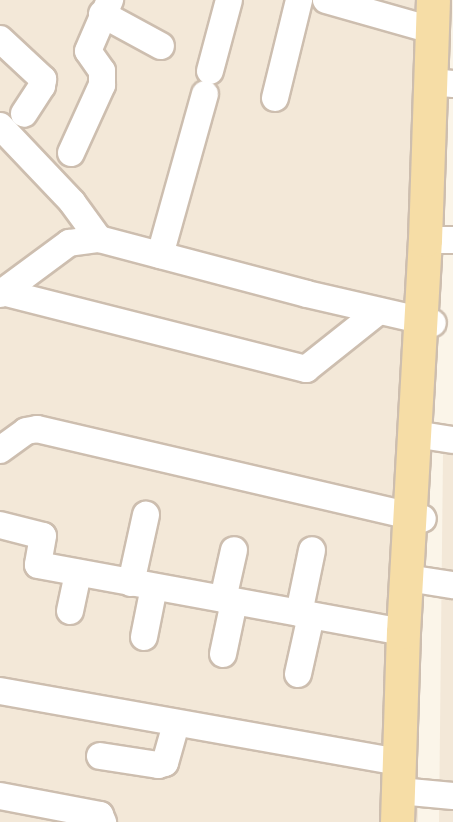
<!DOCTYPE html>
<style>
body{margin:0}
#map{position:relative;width:453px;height:822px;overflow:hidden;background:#fbf5e9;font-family:"Asap Condensed",sans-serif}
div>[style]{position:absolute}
.residential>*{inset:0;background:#f3e8d8;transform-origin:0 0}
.roads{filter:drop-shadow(2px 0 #cdbeaf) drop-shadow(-2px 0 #cdbeaf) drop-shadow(0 2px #cdbeaf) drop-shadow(0 -2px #cdbeaf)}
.minor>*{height:26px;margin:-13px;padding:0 13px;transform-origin:13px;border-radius:13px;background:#fff}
.major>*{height:33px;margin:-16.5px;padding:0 16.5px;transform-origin:16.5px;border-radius:16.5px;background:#f6dda6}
span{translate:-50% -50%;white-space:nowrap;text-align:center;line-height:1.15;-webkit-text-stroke:4.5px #fef9ef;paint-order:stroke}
</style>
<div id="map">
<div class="residential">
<div style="left:0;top:0;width:418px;height:822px"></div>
<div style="clip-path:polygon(443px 454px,453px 455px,453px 822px,439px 822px)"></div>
</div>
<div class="roads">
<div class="minor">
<div style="left:326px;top:0;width:110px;rotate:15.8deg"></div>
<div style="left:102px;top:14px;width:67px;rotate:28.5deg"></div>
<div style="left:0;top:39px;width:59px;rotate:42.9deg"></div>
<div style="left:43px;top:79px;width:7px;rotate:98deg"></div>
<div style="left:42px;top:86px;width:33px;rotate:123deg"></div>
<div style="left:210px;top:71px;width:73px;rotate:-75deg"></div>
<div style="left:442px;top:83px;width:11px;rotate:5deg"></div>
<div style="left:275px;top:98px;width:101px;rotate:-76.2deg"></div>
<div style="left:0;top:126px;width:105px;rotate:46.5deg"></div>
<div style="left:72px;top:202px;width:46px;rotate:53.9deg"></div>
<div style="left:71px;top:153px;width:75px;rotate:-65.5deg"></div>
<div style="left:102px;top:85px;width:14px;rotate:-90deg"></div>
<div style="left:102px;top:71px;width:24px;rotate:-125deg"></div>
<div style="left:88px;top:51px;width:56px;rotate:-66.7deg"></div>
<div style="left:437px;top:240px;width:16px"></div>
<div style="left:160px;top:255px;width:167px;rotate:-74.4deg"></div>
<div style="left:2px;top:292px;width:314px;rotate:14.2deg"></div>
<div style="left:306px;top:369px;width:93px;rotate:-38.5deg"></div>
<div style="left:0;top:294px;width:86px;rotate:-36.5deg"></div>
<div style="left:69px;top:243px;width:30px;rotate:-8deg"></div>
<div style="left:99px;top:239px;width:215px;rotate:14.8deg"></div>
<div style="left:307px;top:294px;width:129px;rotate:13deg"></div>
<div style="left:415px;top:434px;width:38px;rotate:9deg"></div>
<div style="left:0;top:450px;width:32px;rotate:-36deg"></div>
<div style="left:26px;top:431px;width:11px;rotate:-10deg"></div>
<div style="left:37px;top:429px;width:396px;rotate:13.1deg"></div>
<div style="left:0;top:525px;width:44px;rotate:14.3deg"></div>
<div style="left:43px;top:536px;width:29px;rotate:100deg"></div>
<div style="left:38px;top:565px;width:371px;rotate:10.4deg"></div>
<div style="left:420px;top:580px;width:33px;rotate:9deg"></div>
<div style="left:131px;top:583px;width:70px;rotate:-77.6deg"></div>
<div style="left:223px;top:599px;width:50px;rotate:-77.3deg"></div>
<div style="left:70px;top:611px;width:39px;rotate:-78deg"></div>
<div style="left:299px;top:613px;width:64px;rotate:-78.3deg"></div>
<div style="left:144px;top:637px;width:51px;rotate:-78.7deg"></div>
<div style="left:223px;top:654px;width:53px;rotate:-78.1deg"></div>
<div style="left:298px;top:674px;width:59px;rotate:-77.4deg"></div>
<div style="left:0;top:691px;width:405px;rotate:10.1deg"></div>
<div style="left:100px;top:756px;width:59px;rotate:8.8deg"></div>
<div style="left:158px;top:765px;width:7px;rotate:-16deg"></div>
<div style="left:165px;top:763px;width:41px;rotate:-74.2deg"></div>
<div style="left:410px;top:792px;width:43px;rotate:5.3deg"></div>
<div style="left:0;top:796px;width:102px;rotate:10.8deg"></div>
<div style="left:100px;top:815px;width:8px;rotate:67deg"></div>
</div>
<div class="major">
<div style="left:397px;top:822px;width:190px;rotate:-88.2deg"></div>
<div style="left:403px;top:632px;width:393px;rotate:-86.8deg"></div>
<div style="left:425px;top:240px;width:240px;rotate:-88.1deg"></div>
</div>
</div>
</div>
